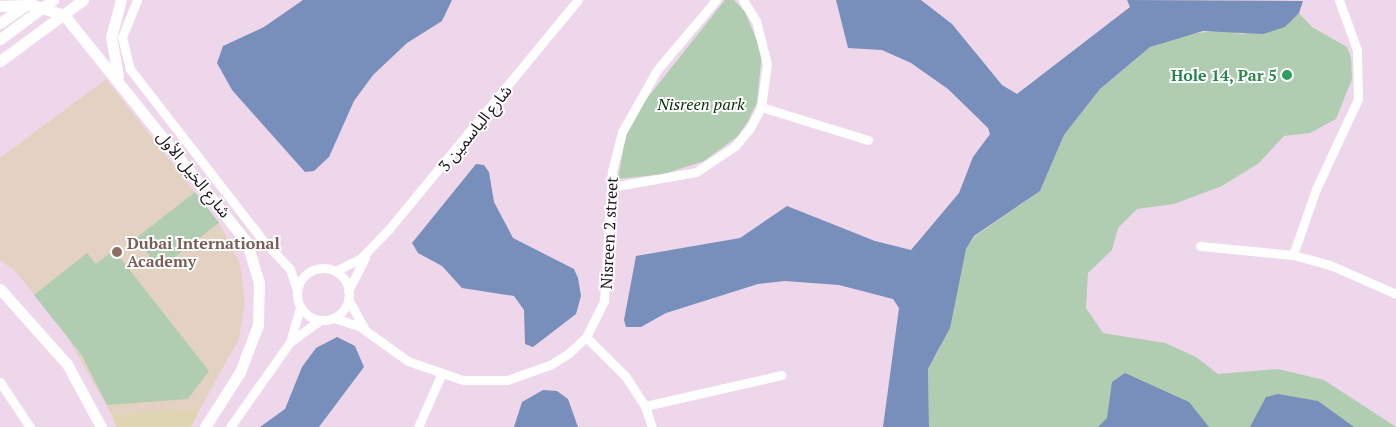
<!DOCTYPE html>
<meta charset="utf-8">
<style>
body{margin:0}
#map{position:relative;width:1396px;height:427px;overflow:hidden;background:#eed7eb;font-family:"PT Serif","Noto Sans Arabic",serif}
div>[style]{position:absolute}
.education>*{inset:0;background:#e3d2c1}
.green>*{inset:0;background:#b1cdb1;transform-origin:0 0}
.sand>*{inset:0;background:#dfd5b1}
.water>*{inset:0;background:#788ebb}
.street>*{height:9px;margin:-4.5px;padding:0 4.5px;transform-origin:4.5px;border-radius:4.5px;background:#fff}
.street>.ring{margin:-4.5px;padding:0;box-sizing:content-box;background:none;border:9px solid #fff;border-radius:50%}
.secondary>*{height:11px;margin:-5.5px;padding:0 5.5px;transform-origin:5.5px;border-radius:5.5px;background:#fff}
.dots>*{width:14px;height:14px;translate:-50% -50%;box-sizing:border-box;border:2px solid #fff;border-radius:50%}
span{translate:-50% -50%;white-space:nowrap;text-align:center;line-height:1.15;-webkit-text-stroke:4px #fff;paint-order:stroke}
.leisure-label{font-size:16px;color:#27864d;font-weight:700}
.right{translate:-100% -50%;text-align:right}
.park-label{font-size:16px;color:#05330b;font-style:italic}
.street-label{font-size:16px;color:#1d151c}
.education-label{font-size:16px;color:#785e54;font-weight:700}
.left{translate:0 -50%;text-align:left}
</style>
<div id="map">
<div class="education">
<div style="clip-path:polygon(106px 79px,219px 223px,240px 264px,245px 302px,239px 339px,200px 409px,112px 415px,62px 328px,15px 271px,0 260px,0 158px)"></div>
</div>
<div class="green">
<div style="clip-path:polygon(725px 0,734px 0,745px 12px,762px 53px,757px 102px,748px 121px,737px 137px,704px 161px,664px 174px,618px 179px,626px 135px,637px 111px)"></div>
<div style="clip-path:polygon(1299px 13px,1312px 27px,1347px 47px,1351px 58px,1352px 79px,1336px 119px,1310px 133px,1284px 136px,1259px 163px,1222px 186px,1174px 204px,1137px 209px,1118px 228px,1112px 250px,1088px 273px,1086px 308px,1103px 333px,1165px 343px,1196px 357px,1218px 374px,1278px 369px,1324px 380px,1396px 427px,929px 427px,928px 369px,940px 348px,966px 249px,974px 237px,1040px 191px,1064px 135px,1100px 89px,1150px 47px,1180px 35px,1224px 30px,1242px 34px,1285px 27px)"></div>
<div style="left:195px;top:192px;width:39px;height:75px;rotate:52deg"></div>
<div style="clip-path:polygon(114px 250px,209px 371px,188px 399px,107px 405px,81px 354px,34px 295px,87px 253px,96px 264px)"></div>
</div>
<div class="sand">
<div style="clip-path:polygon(200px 409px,191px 427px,116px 427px,112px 415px)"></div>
</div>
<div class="water">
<div style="clip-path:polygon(303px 0,452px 0,442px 21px,407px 43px,373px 75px,354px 101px,329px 157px,314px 171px,305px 172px,232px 90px,217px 63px,223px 46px,264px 27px)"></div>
<div style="clip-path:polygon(836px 0,921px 0,952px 24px,1002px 85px,1017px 94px,1130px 7px,1127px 0,1303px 1px,1299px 13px,1285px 27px,1263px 34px,1203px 31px,1150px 47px,1100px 89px,1064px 135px,1040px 191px,974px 236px,966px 249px,950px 328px,928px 369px,929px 427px,883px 427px,899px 308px,893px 299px,839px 285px,785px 281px,758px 284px,666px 313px,641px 327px,626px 327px,624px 320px,636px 256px,740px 238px,787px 206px,875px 241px,911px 250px,959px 193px,973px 157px,990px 134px,988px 128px,948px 89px,911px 63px,882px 50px,848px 48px)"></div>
<div style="clip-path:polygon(476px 164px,484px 165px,489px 172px,494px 202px,513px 238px,574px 269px,578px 278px,581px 296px,576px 314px,533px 347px,525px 344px,524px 310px,514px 296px,462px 288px,442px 266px,418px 253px,412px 243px)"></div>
<div style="clip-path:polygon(337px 337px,355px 346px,364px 367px,319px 427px,260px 427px,285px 409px,302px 367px,316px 348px)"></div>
<div style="clip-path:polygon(1125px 373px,1189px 402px,1209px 427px,1098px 427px,1107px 418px,1112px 382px)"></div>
<div style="clip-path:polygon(543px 390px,557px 391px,568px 399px,578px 427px,514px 427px,522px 402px)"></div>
<div style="clip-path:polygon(1278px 394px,1318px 401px,1354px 427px,1250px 427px,1266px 397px)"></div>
</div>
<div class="street">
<div style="left:137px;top:0;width:40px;rotate:112deg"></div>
<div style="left:122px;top:37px;width:33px;rotate:76deg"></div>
<div style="left:130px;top:69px;width:214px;rotate:52.2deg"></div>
<div style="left:261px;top:238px;width:42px;rotate:46.9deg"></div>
<div style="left:290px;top:269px;width:23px;rotate:72deg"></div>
<div style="left:761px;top:107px;width:112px;rotate:17.1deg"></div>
<div style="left:611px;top:187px;width:86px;rotate:-10deg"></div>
<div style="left:696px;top:172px;width:47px;rotate:-33.7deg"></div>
<div style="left:735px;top:146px;width:23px;rotate:-50deg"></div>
<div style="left:750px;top:128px;width:24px;rotate:-62deg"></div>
<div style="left:761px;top:107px;width:43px;rotate:-82.1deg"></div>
<div style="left:767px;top:64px;width:44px;rotate:-104.3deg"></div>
<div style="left:756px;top:21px;width:25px;rotate:-122deg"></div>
<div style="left:1200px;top:246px;width:93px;rotate:5.5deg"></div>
<div style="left:1293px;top:255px;width:38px;rotate:15deg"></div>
<div style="left:1330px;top:265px;width:72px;rotate:23.7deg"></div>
<div style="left:1293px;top:255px;width:70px;rotate:-70.8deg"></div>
<div style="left:1316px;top:189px;width:99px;rotate:-65deg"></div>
<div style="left:1358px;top:99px;width:49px;rotate:-91.2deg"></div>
<div style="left:1357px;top:50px;width:53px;rotate:-109.8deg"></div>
<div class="ring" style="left:297px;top:268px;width:43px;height:43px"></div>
<div style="left:335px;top:271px;width:28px;rotate:-26deg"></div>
<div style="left:360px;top:259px;width:42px;rotate:-46deg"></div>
<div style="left:389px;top:229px;width:297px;rotate:-50.5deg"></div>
<div style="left:348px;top:291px;width:38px;rotate:-63deg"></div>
<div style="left:348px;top:299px;width:33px;rotate:61deg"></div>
<div style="left:334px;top:318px;width:26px;rotate:18deg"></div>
<div style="left:359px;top:326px;width:60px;rotate:35.5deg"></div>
<div style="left:408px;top:361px;width:58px;rotate:19.1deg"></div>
<div style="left:463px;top:380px;width:44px"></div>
<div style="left:507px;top:380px;width:46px;rotate:-19.2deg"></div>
<div style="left:550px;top:365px;width:22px;rotate:-32deg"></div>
<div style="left:569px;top:353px;width:23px;rotate:-43deg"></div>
<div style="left:586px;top:337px;width:40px;rotate:-63.4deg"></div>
<div style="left:604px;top:301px;width:130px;rotate:-86.5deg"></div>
<div style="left:612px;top:171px;width:40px;rotate:-75.6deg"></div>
<div style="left:622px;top:132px;width:71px;rotate:-60.6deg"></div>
<div style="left:657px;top:70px;width:92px;rotate:-49.9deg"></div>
<div style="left:586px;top:337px;width:57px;rotate:45deg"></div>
<div style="left:626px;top:377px;width:35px;rotate:57deg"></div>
<div style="left:645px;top:406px;width:22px;rotate:72deg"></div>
<div style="left:291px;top:339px;width:33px;rotate:-74deg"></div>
<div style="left:0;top:382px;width:54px;rotate:56.3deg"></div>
<div style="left:645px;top:406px;width:140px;rotate:-12.8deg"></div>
<div style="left:230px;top:427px;width:104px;rotate:-54.8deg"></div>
<div style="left:290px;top:342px;width:37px;rotate:-36deg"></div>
<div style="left:418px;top:427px;width:57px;rotate:-66.1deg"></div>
</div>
<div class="secondary">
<div style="left:0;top:6px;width:33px;rotate:-2deg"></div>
<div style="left:33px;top:5px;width:33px;rotate:18deg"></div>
<div style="left:64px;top:15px;width:292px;rotate:51.2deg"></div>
<div style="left:247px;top:243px;width:42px;rotate:73.3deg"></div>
<div style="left:259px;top:283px;width:42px;rotate:91.4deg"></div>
<div style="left:258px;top:325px;width:50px;rotate:111deg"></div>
<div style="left:240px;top:372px;width:65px;rotate:122.5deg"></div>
<div style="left:0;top:23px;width:33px;rotate:-35deg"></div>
<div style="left:0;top:39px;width:66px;rotate:-36.3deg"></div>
<div style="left:0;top:61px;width:103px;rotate:-36.3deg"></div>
<div style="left:118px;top:76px;width:40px;rotate:-100deg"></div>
<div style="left:111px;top:37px;width:38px;rotate:-75deg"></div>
<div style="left:0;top:289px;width:101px;rotate:48.2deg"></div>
<div style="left:67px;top:364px;width:72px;rotate:61.6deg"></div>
</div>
<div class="dots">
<div style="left:1287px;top:75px;background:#2e9e5b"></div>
<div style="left:117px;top:252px;background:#8d6e63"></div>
</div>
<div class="leisure-label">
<span class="right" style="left:1277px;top:75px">Hole 14, Par 5</span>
</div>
<div class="park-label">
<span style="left:701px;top:104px">Nisreen park</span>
</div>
<div class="street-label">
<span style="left:475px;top:128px;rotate:-51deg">شارع الياسمين 3</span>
<span style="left:194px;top:174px;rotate:51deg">شارع الخيل الأول</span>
<span style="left:609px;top:233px;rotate:-87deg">Nisreen 2 street</span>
</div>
<div class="education-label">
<span class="left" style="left:127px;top:252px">Dubai International<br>Academy</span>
</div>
</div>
